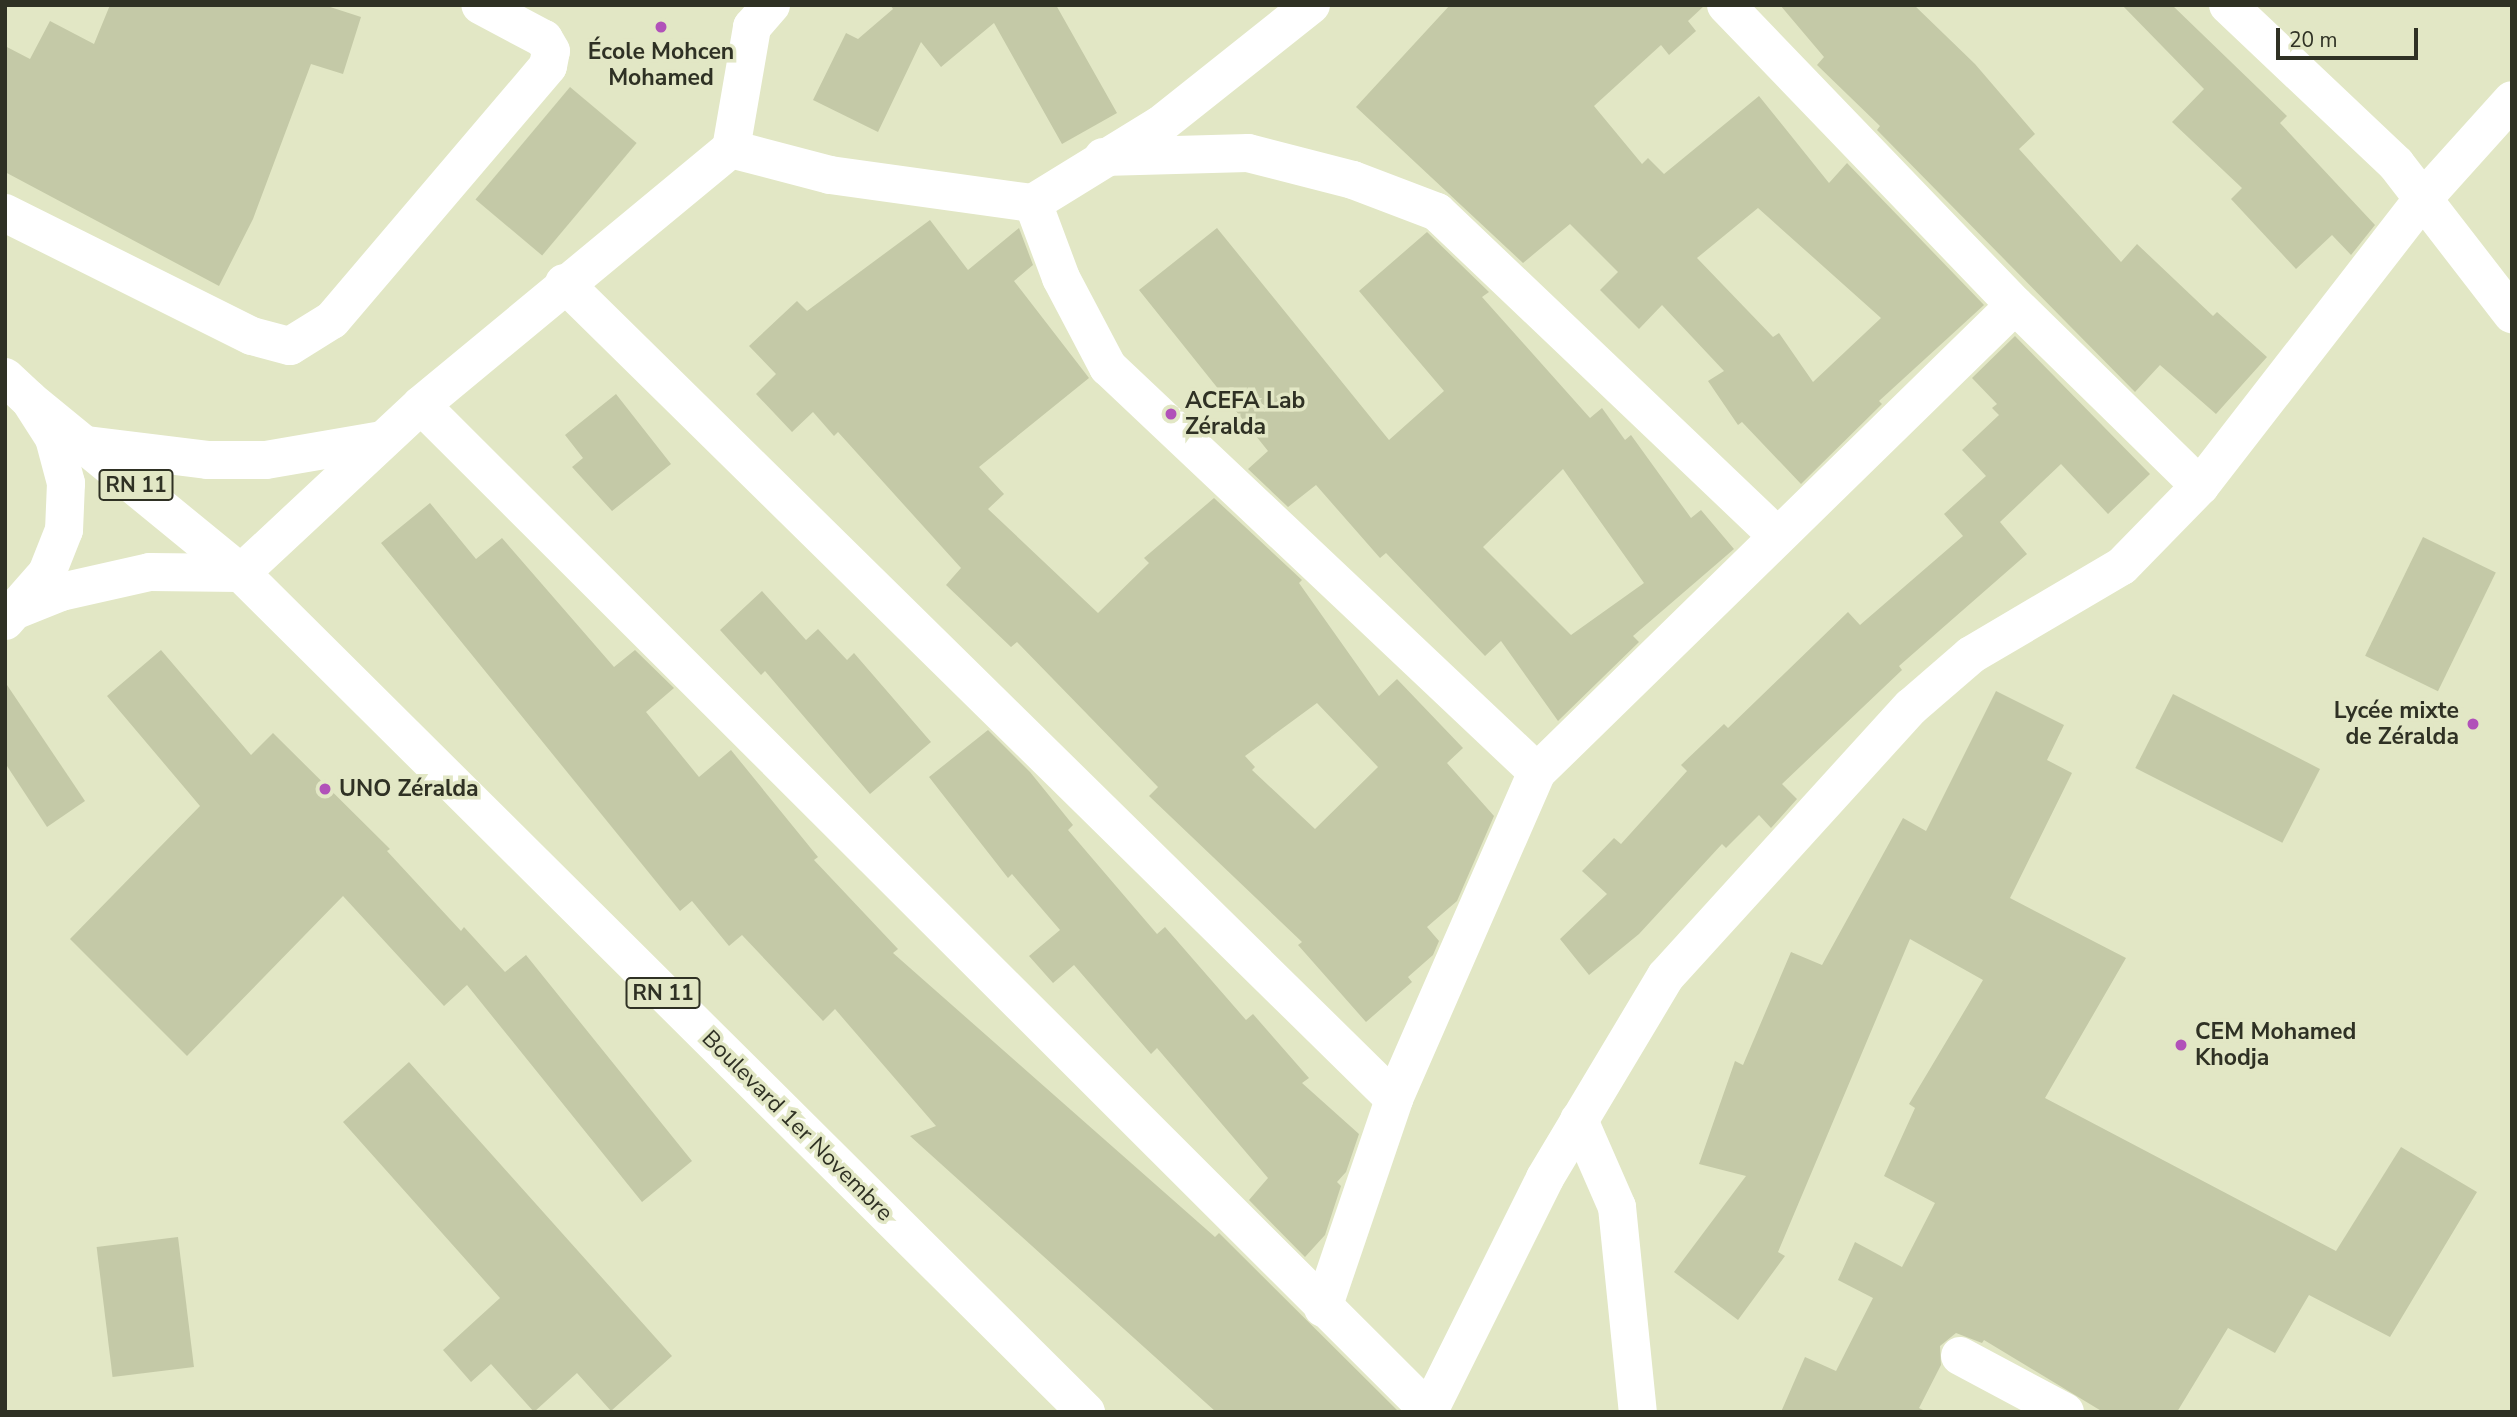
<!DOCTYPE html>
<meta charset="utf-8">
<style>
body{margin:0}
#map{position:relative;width:2517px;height:1417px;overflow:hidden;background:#e2e7c5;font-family:"Nunito Sans",sans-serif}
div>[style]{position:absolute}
.building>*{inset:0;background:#c4c9a7;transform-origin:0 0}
.street>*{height:38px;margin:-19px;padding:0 19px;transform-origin:19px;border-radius:19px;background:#fff}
.secondary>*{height:38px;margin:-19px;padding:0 19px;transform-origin:19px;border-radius:19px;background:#fff}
.primary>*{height:38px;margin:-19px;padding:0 19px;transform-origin:19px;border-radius:19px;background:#fff}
.highway>*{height:38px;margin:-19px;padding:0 19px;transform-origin:19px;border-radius:19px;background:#fff}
.dots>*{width:19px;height:19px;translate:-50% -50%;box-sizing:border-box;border:4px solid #e2e7c5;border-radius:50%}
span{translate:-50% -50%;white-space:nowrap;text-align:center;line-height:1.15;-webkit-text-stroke:7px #e2e7c5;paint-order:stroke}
.shield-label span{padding:2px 5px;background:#e2e7c5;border:2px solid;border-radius:5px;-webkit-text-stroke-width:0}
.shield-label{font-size:21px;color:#2f3124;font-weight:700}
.poi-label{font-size:23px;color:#2f3124;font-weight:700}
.left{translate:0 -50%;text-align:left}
.right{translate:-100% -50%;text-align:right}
.street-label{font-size:23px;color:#2f3124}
.frame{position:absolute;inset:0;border:7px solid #2f3124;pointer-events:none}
.scale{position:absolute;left:2276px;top:28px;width:142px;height:32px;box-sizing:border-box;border:4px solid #2f3124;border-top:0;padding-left:9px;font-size:21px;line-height:24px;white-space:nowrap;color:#2f3124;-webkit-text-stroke:5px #e2e7c5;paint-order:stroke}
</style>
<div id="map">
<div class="building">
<div style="clip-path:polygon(110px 5px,324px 5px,361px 17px,343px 74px,311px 64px,253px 219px,219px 286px,5px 172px,5px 46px,30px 59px,50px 21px,94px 44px)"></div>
<div style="clip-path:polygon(890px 5px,1056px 5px,1117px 113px,1062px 144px,994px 23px,941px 67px,921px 42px,878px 132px,813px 100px,846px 33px,858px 39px,893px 9px)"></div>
<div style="clip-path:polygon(evenodd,1450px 5px,1705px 5px,1688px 21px,1696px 31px,1669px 55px,1661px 45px,1594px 106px,1642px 164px,1648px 158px,1664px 174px,1759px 96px,1829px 183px,1847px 163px,1984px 305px,1879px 401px,1882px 404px,1801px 484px,1742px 422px,1738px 425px,1708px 381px,1724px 371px,1662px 305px,1639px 329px,1600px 290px,1618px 272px,1570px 224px,1523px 263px,1356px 107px,1450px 5px,1758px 208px,1881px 318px,1813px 382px,1779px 333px,1773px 337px,1697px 258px,1758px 208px)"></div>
<div style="clip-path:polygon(1780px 5px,1914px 5px,1975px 64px,2035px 134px,2019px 149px,2121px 262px,2137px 244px,2213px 316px,2217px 312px,2267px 357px,2216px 414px,2160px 365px,2135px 392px,1877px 130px,1880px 126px,1817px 65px,1824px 57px)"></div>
<div style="clip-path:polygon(2122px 5px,2172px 5px,2287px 116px,2280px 123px,2375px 225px,2351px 255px,2332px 235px,2296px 269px,2231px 199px,2242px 188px,2172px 122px,2204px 89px)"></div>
<div style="left:570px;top:87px;width:87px;height:147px;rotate:40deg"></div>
<div style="clip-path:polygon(evenodd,930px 220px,968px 270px,1019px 228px,1033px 265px,1014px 281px,1089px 378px,979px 467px,1004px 494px,988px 509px,1098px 613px,1149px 563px,1144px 558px,1214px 498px,1302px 580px,1299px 583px,1379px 696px,1397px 679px,1463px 748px,1447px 763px,1494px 816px,1457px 901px,1427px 927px,1439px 941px,1433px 955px,1408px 977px,1412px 982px,1366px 1022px,1298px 945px,1302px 942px,1149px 796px,1158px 787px,1017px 642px,1011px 647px,946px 585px,961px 568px,838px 432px,834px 436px,813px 412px,792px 432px,756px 394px,776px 374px,749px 346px,797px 301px,807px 311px,930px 220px,1317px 703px,1378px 767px,1315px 829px,1252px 770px,1255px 767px,1245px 756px,1317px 703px)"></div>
<div style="clip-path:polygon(evenodd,1217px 228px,1389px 440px,1444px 391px,1359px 291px,1427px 232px,1489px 292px,1482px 297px,1590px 418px,1602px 408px,1625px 440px,1631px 435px,1691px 518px,1701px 510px,1734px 549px,1633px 636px,1639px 642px,1558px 721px,1501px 641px,1485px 656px,1386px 553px,1380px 558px,1316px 485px,1288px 507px,1248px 469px,1268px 451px,1139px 290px,1217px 228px,1563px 469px,1644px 583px,1571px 635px,1483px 547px,1563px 469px)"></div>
<div style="clip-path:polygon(2015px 336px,2150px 474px,2108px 514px,2061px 464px,2000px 522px,2027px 554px,1899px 666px,1902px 670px,1782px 784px,1797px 799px,1771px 828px,1759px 815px,1726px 848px,1722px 844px,1639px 934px,1589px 975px,1560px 939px,1607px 894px,1582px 871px,1614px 838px,1621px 844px,1687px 771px,1681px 765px,1724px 724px,1728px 728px,1848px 612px,1860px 625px,1963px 536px,1944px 514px,1986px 476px,1962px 450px,1999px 415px,1992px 408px,1997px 404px,1972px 378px)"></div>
<div style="clip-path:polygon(616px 394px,671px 464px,612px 511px,572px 467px,583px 458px,565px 435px)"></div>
<div style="clip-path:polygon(430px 503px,476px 559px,502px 538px,614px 667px,635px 650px,674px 688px,646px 712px,699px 777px,731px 750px,818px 857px,814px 860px,898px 949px,893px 953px,1215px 1237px,1219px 1233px,1399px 1412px,1216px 1412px,910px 1136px,936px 1126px,835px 1009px,823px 1021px,742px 935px,729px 946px,692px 901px,680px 911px,381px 543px)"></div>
<div style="left:2423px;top:537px;width:81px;height:132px;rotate:26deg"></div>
<div style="clip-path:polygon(762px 591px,806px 640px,818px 629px,847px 660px,854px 653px,931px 742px,870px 794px,765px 671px,761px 675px,720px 630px)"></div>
<div style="clip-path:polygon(161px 650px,251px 755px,273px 733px,390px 849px,387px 851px,461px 931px,464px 927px,505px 972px,526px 955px,692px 1161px,642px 1202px,467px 985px,444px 1006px,343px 896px,187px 1056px,70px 939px,200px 806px,107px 696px)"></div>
<div style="clip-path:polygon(5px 682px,85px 801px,47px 827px,5px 763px)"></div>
<div style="clip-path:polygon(1996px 691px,2064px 725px,2047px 760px,2072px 773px,2010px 898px,2126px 958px,2045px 1098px,2336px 1251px,2401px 1147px,2477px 1192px,2390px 1337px,2309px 1295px,2275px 1353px,2228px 1328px,2177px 1412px,2103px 1412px,1984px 1340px,1982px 1343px,1956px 1333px,1940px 1346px,1941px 1365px,1919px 1408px,1927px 1412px,1781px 1412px,1805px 1357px,1836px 1371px,1873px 1298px,1838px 1280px,1855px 1242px,1902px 1267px,1935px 1203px,1884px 1176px,1915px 1108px,1909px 1104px,1983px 980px,1910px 939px,1778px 1252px,1785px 1256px,1738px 1320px,1674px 1272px,1746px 1176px,1699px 1164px,1735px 1061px,1743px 1065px,1791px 952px,1822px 965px,1903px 818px,1926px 831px)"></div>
<div style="left:2173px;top:694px;width:165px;height:83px;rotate:27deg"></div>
<div style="clip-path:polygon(988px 730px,1030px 772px,1073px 825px,1068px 830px,1157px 934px,1165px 927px,1246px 1020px,1253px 1014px,1309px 1078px,1302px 1083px,1359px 1134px,1346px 1172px,1337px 1182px,1341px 1186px,1325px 1235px,1305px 1257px,1249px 1200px,1268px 1178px,1157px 1048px,1151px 1054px,1074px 965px,1053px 983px,1029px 956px,1060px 930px,1012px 874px,1008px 878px,929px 777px)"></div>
<div style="clip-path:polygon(409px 1062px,672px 1356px,611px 1411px,577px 1373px,534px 1412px,491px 1364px,471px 1382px,443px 1350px,500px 1298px,343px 1122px)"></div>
<div style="left:178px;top:1237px;width:131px;height:82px;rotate:83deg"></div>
</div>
<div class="street">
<div style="left:1726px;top:5px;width:417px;rotate:46.1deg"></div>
<div style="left:2015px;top:305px;width:259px;rotate:44.4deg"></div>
<div style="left:2228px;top:5px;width:231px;rotate:43.4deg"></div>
<div style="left:2396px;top:164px;width:190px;rotate:52.3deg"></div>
<div style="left:731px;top:149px;width:102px;rotate:14.7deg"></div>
<div style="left:830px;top:175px;width:205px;rotate:7.9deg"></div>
<div style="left:1033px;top:203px;width:149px;rotate:-31.6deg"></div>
<div style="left:1160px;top:125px;width:193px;rotate:-38.5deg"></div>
<div style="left:1103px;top:157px;width:145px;rotate:-1.6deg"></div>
<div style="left:1248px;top:153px;width:108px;rotate:14.4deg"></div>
<div style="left:1353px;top:180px;width:90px;rotate:20.9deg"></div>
<div style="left:1437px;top:212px;width:468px;rotate:43.6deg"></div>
<div style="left:1033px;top:203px;width:80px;rotate:69.5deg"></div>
<div style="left:1061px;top:278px;width:101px;rotate:62.2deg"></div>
<div style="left:1108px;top:367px;width:590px;rotate:43.35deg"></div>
<div style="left:5px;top:213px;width:276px;rotate:26.5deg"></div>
<div style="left:252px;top:336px;width:39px;rotate:15deg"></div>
<div style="left:290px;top:346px;width:49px;rotate:-31.8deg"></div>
<div style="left:332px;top:320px;width:333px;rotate:-49.6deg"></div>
<div style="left:548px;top:66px;width:15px;rotate:-79deg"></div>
<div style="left:551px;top:51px;width:14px;rotate:-120deg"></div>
<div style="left:544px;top:39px;width:72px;rotate:-152deg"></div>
<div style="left:564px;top:283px;width:1164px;rotate:44.51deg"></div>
<div style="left:421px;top:405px;width:1426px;rotate:44.94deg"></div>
<div style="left:1579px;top:1120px;width:95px;rotate:66.4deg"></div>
<div style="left:1617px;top:1207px;width:206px;rotate:84.2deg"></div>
<div style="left:1323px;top:1308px;width:221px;rotate:-71.2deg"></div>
<div style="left:1394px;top:1099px;width:357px;rotate:-66.4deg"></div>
<div style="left:1537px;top:772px;width:668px;rotate:-44.33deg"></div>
<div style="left:1960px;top:1356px;width:119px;rotate:28.1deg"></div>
<div style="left:1429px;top:1411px;width:260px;rotate:-63.5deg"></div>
<div style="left:1545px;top:1178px;width:235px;rotate:-59.1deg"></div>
<div style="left:1666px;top:976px;width:364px;rotate:-47.7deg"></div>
<div style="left:1911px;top:707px;width:79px;rotate:-40.9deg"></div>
<div style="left:1971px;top:655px;width:175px;rotate:-30.5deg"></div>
<div style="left:2122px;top:566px;width:112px;rotate:-45.7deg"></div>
<div style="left:2200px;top:486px;width:363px;rotate:-52.2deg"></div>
<div style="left:2423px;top:199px;width:133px;rotate:-48deg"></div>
</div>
<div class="secondary">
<div style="left:241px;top:573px;width:246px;rotate:-43deg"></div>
<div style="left:421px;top:405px;width:402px;rotate:-39.6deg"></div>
<div style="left:731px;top:149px;width:124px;rotate:-80.2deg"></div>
<div style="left:752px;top:27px;width:29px;rotate:-49deg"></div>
</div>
<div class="primary">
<div style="left:32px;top:402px;width:270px;rotate:39.3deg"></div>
<div style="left:241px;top:573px;width:1191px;rotate:44.8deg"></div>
<div style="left:87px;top:445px;width:121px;rotate:7.1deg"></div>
<div style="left:207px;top:460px;width:59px"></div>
<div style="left:266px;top:460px;width:118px;rotate:-9.8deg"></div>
<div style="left:19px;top:609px;width:45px;rotate:-22deg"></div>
<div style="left:61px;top:592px;width:91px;rotate:-12.7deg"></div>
<div style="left:150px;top:572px;width:91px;rotate:0.6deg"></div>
</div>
<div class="highway">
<div style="left:5px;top:377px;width:33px;rotate:43deg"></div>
<div style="left:29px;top:399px;width:46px;rotate:57.3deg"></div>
<div style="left:54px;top:438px;width:47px;rotate:75.1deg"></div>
<div style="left:66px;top:483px;width:47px;rotate:92.4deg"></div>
<div style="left:64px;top:530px;width:46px;rotate:111.6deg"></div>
<div style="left:47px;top:573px;width:64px;rotate:131.2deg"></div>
</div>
<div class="dots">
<div style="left:661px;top:27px;background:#b151b9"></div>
<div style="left:1171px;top:414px;background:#b151b9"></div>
<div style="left:2473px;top:724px;background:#b151b9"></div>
<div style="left:325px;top:789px;background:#b151b9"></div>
<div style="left:2181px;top:1045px;background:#b151b9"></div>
</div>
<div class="shield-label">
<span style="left:136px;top:485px">RN 11</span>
<span style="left:663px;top:993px">RN 11</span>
</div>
<div class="poi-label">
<span style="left:661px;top:65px">École Mohcen<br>Mohamed</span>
<span class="left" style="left:1185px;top:414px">ACEFA Lab<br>Zéralda</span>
<span class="right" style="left:2459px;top:724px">Lycée mixte<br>de Zéralda</span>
<span class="left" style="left:339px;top:789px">UNO Zéralda</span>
<span class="left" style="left:2195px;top:1045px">CEM Mohamed<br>Khodja</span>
</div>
<div class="street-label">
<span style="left:797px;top:1126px;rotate:45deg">Boulevard 1er Novembre</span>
</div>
<div class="frame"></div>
<div class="scale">20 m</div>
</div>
